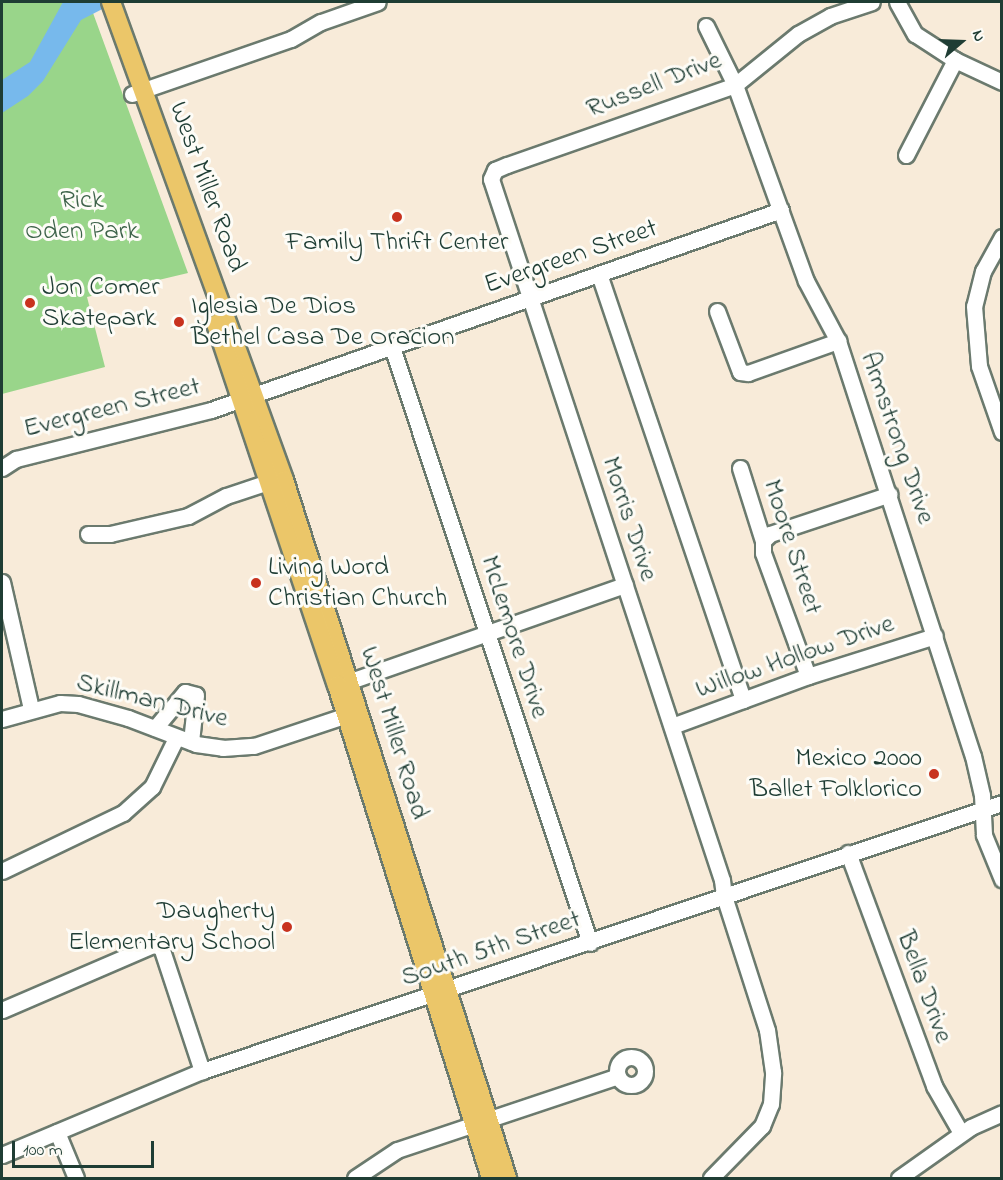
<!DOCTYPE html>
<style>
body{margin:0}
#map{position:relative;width:1003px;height:1180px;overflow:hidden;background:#f8ebd9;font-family:"Indie Flower",sans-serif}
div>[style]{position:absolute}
.green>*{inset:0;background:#99d58a}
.water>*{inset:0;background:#77b9ec}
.roads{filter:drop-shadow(2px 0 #6b7a6e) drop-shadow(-2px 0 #6b7a6e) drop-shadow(0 2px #6b7a6e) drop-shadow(0 -2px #6b7a6e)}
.minor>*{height:15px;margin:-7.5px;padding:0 7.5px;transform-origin:7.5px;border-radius:7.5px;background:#fff}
.minor>.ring{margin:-7.5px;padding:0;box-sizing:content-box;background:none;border:15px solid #fff;border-radius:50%}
.major>*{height:18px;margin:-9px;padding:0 9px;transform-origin:9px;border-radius:9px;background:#ebc669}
.dots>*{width:16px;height:16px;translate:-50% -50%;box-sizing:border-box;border:3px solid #fdfcf7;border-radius:50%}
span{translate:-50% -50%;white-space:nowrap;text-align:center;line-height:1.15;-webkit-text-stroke:6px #fdfcf7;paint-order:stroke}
.street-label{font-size:27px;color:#1f3d34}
.park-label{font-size:27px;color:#3e634a}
.poi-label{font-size:27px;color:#1f3d34}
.left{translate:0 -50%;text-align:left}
.right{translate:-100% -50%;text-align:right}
.frame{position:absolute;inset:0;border:3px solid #1f3d34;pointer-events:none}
.north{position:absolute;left:931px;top:12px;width:60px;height:60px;-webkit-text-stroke:4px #fdfcf7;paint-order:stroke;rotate:71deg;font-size:16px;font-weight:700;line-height:24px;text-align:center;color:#1f3d34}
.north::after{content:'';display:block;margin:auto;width:21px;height:27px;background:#1f3d34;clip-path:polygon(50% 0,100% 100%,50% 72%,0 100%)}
.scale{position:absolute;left:12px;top:1141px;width:142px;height:27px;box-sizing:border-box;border:3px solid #1f3d34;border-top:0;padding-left:8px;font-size:18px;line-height:21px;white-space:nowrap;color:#1f3d34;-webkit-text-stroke:4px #fdfcf7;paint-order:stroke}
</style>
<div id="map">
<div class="green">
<div style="clip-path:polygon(2px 2px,89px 2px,188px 273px,87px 297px,105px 367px,2px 394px)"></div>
</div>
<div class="water">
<div style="clip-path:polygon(63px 2px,116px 2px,81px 20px,43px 81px,28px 96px,2px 113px,2px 80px,30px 62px)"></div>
</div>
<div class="roads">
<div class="minor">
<div style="left:897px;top:2px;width:37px;rotate:61deg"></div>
<div style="left:915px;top:34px;width:48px;rotate:33deg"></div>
<div style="left:955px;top:60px;width:52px;rotate:25.1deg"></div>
<div style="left:706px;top:26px;width:66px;rotate:63.8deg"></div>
<div style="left:735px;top:85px;width:208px;rotate:70.1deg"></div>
<div style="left:806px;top:281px;width:68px;rotate:61.9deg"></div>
<div style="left:838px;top:341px;width:436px;rotate:72deg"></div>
<div style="left:973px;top:756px;width:40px;rotate:77deg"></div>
<div style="left:982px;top:795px;width:40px;rotate:87.1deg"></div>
<div style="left:984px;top:835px;width:48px;rotate:67.8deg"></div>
<div style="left:132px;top:94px;width:168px;rotate:-19.1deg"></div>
<div style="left:291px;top:39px;width:34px;rotate:-30deg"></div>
<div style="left:321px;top:22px;width:60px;rotate:-19.3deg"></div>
<div style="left:906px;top:155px;width:107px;rotate:-62.7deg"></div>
<div style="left:1002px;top:237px;width:39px;rotate:119deg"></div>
<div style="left:983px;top:271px;width:36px;rotate:104deg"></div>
<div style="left:974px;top:306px;width:60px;rotate:85.2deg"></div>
<div style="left:979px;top:366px;width:70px;rotate:70.8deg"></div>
<div style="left:599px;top:274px;width:450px;rotate:71.3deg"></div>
<div style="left:717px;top:311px;width:65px;rotate:69.3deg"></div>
<div style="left:740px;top:372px;width:8px;rotate:7deg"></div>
<div style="left:748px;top:373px;width:96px;rotate:-19.6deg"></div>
<div style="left:392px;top:347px;width:628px;rotate:71.62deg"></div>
<div style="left:2px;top:468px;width:17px;rotate:-33deg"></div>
<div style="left:16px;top:459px;width:201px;rotate:-14.1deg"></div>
<div style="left:211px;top:410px;width:604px;rotate:-19.33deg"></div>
<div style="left:740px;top:468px;width:77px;rotate:72.5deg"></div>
<div style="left:763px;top:541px;width:12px;rotate:90deg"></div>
<div style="left:763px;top:553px;width:131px;rotate:69.9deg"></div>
<div style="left:88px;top:534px;width:22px"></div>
<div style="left:110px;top:534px;width:80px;rotate:-13deg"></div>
<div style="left:188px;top:516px;width:43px;rotate:-27.8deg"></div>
<div style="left:226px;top:496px;width:44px;rotate:-18.4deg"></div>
<div style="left:763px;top:541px;width:10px;rotate:-45deg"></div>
<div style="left:770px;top:534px;width:126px;rotate:-18.4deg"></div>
<div style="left:2px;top:582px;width:130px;rotate:77.1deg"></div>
<div style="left:339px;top:685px;width:303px;rotate:-19.3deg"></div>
<div style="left:2px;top:719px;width:60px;rotate:-15.4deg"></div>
<div style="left:60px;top:703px;width:18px;rotate:3deg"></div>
<div style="left:78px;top:704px;width:52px;rotate:15.6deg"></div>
<div style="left:128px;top:718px;width:73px;rotate:20.9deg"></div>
<div style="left:196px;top:744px;width:27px;rotate:8deg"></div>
<div style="left:223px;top:748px;width:31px;rotate:-4deg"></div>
<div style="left:254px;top:746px;width:108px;rotate:-18.4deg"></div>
<div style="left:672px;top:726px;width:145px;rotate:-20.2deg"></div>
<div style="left:808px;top:676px;width:133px;rotate:-17.5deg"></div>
<div style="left:155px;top:728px;width:47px;rotate:-50.2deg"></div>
<div style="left:185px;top:692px;width:11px;rotate:15deg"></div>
<div style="left:196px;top:695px;width:47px;rotate:96.1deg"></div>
<div style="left:848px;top:853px;width:248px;rotate:69.7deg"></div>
<div style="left:934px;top:1086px;width:54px;rotate:60.1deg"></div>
<div style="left:2px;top:871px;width:134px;rotate:-25.6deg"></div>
<div style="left:123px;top:813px;width:39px;rotate:-42deg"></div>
<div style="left:152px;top:787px;width:55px;rotate:-63.9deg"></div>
<div style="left:2px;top:1010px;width:164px;rotate:-23.3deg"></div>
<div style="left:153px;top:945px;width:8px;rotate:14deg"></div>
<div style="left:161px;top:947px;width:131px;rotate:71.7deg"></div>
<div class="ring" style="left:617px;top:1057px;width:13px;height:13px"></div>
<div style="left:57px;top:1132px;width:50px;rotate:67.6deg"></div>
<div style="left:2px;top:1155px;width:217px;rotate:-22.8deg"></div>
<div style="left:202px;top:1071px;width:844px;rotate:-18.52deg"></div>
<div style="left:355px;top:1178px;width:50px;rotate:-33.7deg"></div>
<div style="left:397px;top:1150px;width:233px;rotate:-18.5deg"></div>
<div style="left:711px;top:1178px;width:73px;rotate:-45.6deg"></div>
<div style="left:762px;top:1126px;width:24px;rotate:-68deg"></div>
<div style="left:771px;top:1104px;width:32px;rotate:-86deg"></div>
<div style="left:773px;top:1072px;width:42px;rotate:-98.1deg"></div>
<div style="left:767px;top:1030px;width:141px;rotate:-107.8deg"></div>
<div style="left:724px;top:896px;width:16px;rotate:-97deg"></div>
<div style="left:722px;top:880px;width:738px;rotate:-108.24deg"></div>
<div style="left:491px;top:179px;width:10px;rotate:-66deg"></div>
<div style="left:495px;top:170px;width:13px;rotate:-23deg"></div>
<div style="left:507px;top:165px;width:242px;rotate:-19.3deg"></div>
<div style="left:735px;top:85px;width:81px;rotate:-39deg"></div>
<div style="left:798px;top:34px;width:37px;rotate:-29deg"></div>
<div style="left:830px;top:16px;width:44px;rotate:-18.4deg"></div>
<div style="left:899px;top:1178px;width:88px;rotate:-35.3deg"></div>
<div style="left:971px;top:1127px;width:34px;rotate:-24deg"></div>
</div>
<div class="major">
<div style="left:111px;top:2px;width:508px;rotate:70.1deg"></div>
<div style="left:284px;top:480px;width:733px;rotate:72.28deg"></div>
<div style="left:216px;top:324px;width:381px;rotate:71.5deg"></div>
<div style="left:337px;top:685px;width:516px;rotate:72.65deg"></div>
</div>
</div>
<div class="dots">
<div style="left:397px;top:217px;background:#c8321e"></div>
<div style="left:30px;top:303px;background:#c8321e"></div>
<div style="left:179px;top:322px;background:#c8321e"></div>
<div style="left:256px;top:583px;background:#c8321e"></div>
<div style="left:934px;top:774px;background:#c8321e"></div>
<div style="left:287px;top:927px;background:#c8321e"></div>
</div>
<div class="street-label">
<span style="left:654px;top:85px;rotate:-21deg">Russell Drive</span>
<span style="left:207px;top:187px;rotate:70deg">West Miller Road</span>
<span style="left:571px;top:257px;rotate:-19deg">Evergreen Street</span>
<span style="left:112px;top:408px;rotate:-14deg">Evergreen Street</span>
<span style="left:897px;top:438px;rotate:71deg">Armstrong Drive</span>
<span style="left:629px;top:519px;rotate:72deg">Morris Drive</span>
<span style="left:792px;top:547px;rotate:72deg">Moore Street</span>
<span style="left:514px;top:637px;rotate:72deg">McLemore Drive</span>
<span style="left:795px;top:657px;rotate:-19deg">Willow Hollow Drive</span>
<span style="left:152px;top:701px;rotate:14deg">Skillman Drive</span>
<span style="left:394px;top:733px;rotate:73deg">West Miller Road</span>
<span style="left:491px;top:949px;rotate:-19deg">South 5th Street</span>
<span style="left:924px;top:987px;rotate:70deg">Bella Drive</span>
</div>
<div class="park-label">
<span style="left:82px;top:216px">Rick<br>Oden Park</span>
</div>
<div class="poi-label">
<span style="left:397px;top:243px">Family Thrift Center</span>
<span class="left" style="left:42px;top:303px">Jon Comer<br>Skatepark</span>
<span class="left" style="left:191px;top:322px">Iglesia De Dios<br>Bethel Casa De Oracion</span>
<span class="left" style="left:268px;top:583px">Living Word<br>Christian Church</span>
<span class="right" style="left:922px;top:774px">Mexico 2000<br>Ballet Folklorico</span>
<span class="right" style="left:275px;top:927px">Daugherty<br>Elementary School</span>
</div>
<div class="frame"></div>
<div class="north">N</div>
<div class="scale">100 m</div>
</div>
